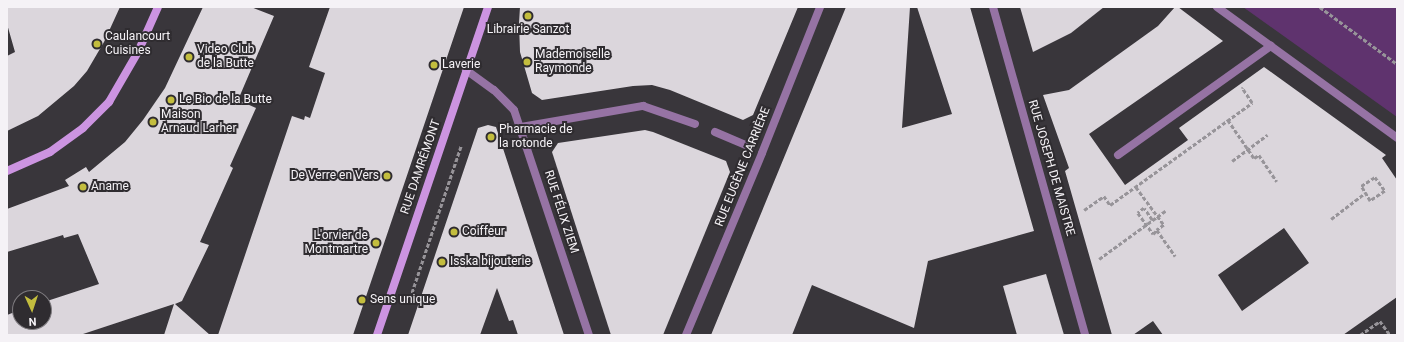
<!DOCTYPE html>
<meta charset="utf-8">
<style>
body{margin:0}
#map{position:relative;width:1404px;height:342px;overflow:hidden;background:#39363b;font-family:Roboto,sans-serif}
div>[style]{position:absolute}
.green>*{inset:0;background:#5f336e}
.building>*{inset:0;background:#dbd6dc}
.path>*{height:2.5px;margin-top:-1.25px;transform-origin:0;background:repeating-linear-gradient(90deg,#979499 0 4px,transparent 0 6px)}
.lane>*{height:8px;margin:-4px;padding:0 4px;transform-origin:4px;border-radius:4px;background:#9673a4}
.street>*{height:8px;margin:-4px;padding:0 4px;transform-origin:4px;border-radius:4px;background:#9673a4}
.secondary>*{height:8px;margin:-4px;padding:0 4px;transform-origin:4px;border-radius:4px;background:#cc94e1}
.dots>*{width:11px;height:11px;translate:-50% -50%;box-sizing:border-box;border:2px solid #2f2c30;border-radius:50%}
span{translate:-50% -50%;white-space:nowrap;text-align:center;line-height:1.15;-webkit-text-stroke:4px #2f2c30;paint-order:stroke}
.poi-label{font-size:12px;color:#f5f2f6}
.left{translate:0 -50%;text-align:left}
.right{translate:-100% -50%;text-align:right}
.street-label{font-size:12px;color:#f5f2f6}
.frame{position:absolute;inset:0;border:8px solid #f5f2f6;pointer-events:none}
.north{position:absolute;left:12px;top:290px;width:40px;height:40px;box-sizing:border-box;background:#2f2c30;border:1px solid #7e7b7f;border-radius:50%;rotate:177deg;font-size:11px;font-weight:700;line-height:16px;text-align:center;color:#f5f2f6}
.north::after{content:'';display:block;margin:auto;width:14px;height:18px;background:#c3bd3e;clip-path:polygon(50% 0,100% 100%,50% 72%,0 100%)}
</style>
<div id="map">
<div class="green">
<div style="clip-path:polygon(1243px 7px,1397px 7px,1397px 117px)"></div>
</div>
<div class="building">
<div style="clip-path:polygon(7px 7px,120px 7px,104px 42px,87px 71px,74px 86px,38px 116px,7px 131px,7px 56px,15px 52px,7px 24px)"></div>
<div style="clip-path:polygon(203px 7px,251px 7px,274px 16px,238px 100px,256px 108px,230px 166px,233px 168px,200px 242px,209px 245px,182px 301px,175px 304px,210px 335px,164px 335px,174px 304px,80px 335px,7px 335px,7px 315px,20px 310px,20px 322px,44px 322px,44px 302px,99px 284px,78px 234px,64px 238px,63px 235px,7px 252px,7px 209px,69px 186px,65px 180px,86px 167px,89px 172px,125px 142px,143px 120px,165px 88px)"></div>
<div style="clip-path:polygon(330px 7px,464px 7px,353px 335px,218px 335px,292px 116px,304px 120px,305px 116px,310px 118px,325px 73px,309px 67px)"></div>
<div style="clip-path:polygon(520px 7px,798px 7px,753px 115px,743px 120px,670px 90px,652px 85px,633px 86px,542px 100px,532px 93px,520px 52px,519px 23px)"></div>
<div style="clip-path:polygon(846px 7px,910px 7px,902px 128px,952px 114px,917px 7px,970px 7px,1034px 231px,928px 261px,914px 328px,812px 285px,792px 335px,711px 335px)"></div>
<div style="clip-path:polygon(1020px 7px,1104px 7px,1071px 33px,1033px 52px)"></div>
<div style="clip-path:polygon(evenodd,1175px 7px,1178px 7px,1223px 41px,1089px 134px,1125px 185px,1188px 140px,1179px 128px,1264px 67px,1386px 155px,1382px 158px,1397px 180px,1397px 297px,1343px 335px,1163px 335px,1153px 321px,1133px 335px,1112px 335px,1065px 171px,1069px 168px,1043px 95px,1069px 90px,1158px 26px,1175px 7px,1284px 228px,1309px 263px,1242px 311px,1218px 275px,1284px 228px)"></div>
<div style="clip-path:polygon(488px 125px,496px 127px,564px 335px,518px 335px,513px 320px,509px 321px,497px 288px,480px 335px,408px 335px,478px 128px)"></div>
<div style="clip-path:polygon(645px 130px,653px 132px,726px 161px,730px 172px,663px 335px,611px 335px,552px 152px,558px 143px)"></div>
<div style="clip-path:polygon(1046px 274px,1064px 335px,1017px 335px,1003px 286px)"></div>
</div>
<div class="path">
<div style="left:1320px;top:7px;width:96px;rotate:36.5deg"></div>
<div style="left:1228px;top:120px;width:46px;rotate:55.6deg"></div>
<div style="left:1254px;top:158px;width:6px;rotate:-31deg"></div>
<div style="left:1259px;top:155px;width:32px;rotate:56deg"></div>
<div style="left:1232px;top:161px;width:44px;rotate:-36.6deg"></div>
<div style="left:1375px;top:177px;width:17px;rotate:54deg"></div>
<div style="left:1385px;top:191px;width:18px;rotate:146deg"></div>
<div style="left:1370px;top:201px;width:17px;rotate:-121deg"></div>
<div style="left:1361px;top:186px;width:17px;rotate:-33deg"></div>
<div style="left:1136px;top:187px;width:47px;rotate:53.6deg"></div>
<div style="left:1164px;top:225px;width:9px;rotate:144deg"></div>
<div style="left:1157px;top:230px;width:32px;rotate:55deg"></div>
<div style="left:1084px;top:210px;width:24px;rotate:-35deg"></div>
<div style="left:1104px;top:196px;width:11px;rotate:56deg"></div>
<div style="left:1110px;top:205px;width:175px;rotate:-35.7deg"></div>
<div style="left:1252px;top:103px;width:18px;rotate:-124deg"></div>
<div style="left:1242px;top:88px;width:1px;rotate:-45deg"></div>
<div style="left:1331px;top:219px;width:43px;rotate:-37.4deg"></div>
<div style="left:1152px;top:220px;width:14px;rotate:-124deg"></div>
<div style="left:1144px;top:208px;width:8px;rotate:140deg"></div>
<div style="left:1138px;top:213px;width:26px;rotate:54deg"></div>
<div style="left:1153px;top:234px;width:6px;rotate:-45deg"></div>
<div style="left:1099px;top:259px;width:82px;rotate:-36deg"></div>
<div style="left:408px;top:304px;width:167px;rotate:-71.5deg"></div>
<div style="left:1360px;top:335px;width:24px;rotate:-35deg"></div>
<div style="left:1380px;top:321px;width:17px;rotate:54deg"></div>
</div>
<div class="lane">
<div style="left:1118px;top:155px;width:188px;rotate:-35.5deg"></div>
</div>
<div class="street">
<div style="left:993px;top:7px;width:341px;rotate:74.3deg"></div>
<div style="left:1217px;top:7px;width:223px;rotate:36deg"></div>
<div style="left:466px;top:70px;width:34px;rotate:36deg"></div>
<div style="left:494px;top:90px;width:28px;rotate:45deg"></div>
<div style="left:514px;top:110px;width:237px;rotate:71.6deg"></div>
<div style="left:521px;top:127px;width:124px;rotate:-9.8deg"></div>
<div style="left:643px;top:106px;width:55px;rotate:19.1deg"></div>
<div style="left:715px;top:132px;width:38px;rotate:23deg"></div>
<div style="left:686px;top:335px;width:197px;rotate:-67.3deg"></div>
<div style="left:762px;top:153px;width:157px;rotate:-68.3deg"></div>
</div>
<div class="secondary">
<div style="left:7px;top:171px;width:47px;rotate:-23.8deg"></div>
<div style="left:50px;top:152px;width:41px;rotate:-36deg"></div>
<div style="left:83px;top:128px;width:37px;rotate:-45deg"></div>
<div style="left:109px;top:102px;width:58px;rotate:-59.9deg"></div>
<div style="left:138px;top:52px;width:49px;rotate:-66deg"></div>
<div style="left:377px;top:335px;width:346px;rotate:-71.3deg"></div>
</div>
<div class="dots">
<div style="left:528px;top:16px;background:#c3bd3e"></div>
<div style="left:97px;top:44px;background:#c3bd3e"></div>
<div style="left:189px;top:57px;background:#c3bd3e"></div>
<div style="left:527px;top:62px;background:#c3bd3e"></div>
<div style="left:434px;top:65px;background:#c3bd3e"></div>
<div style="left:171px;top:100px;background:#c3bd3e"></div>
<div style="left:153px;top:122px;background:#c3bd3e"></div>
<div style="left:491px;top:137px;background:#c3bd3e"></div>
<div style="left:387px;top:176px;background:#c3bd3e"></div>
<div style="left:83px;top:187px;background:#c3bd3e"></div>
<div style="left:454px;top:232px;background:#c3bd3e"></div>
<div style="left:376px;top:243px;background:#c3bd3e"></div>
<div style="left:442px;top:262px;background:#c3bd3e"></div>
<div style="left:362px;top:300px;background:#c3bd3e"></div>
</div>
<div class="poi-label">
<span style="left:528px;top:30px">Librairie Sanzot</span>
<span class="left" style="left:105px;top:44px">Caulancourt<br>Cuisines</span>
<span class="left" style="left:197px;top:57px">Video Club<br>de la Butte</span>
<span class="left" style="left:535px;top:62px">Mademoiselle<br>Raymonde</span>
<span class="left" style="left:442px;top:65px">Laverie</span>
<span class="left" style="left:179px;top:100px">Le Bio de la Butte</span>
<span class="left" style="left:161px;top:122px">Maison<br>Arnaud Larher</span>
<span class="left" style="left:499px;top:137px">Pharmacie de<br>la rotonde</span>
<span class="right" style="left:379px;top:176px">De Verre en Vers</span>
<span class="left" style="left:91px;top:187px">Aname</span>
<span class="left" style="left:462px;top:232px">Coiffeur</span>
<span class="right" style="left:368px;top:243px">L'orvier de<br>Montmartre</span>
<span class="left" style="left:450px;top:262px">Isska bijouterie</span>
<span class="left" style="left:370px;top:300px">Sens unique</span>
</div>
<div class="street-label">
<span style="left:421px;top:167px;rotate:-71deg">RUE DAMRÉMONT</span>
<span style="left:743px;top:167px;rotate:-68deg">RUE EUGÈNE CARRIÈRE</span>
<span style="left:1051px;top:168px;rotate:74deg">RUE JOSEPH DE MAISTRE</span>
<span style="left:561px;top:212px;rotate:72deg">RUE FÉLIX ZIEM</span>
</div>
<div class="frame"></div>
<div class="north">N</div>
</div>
